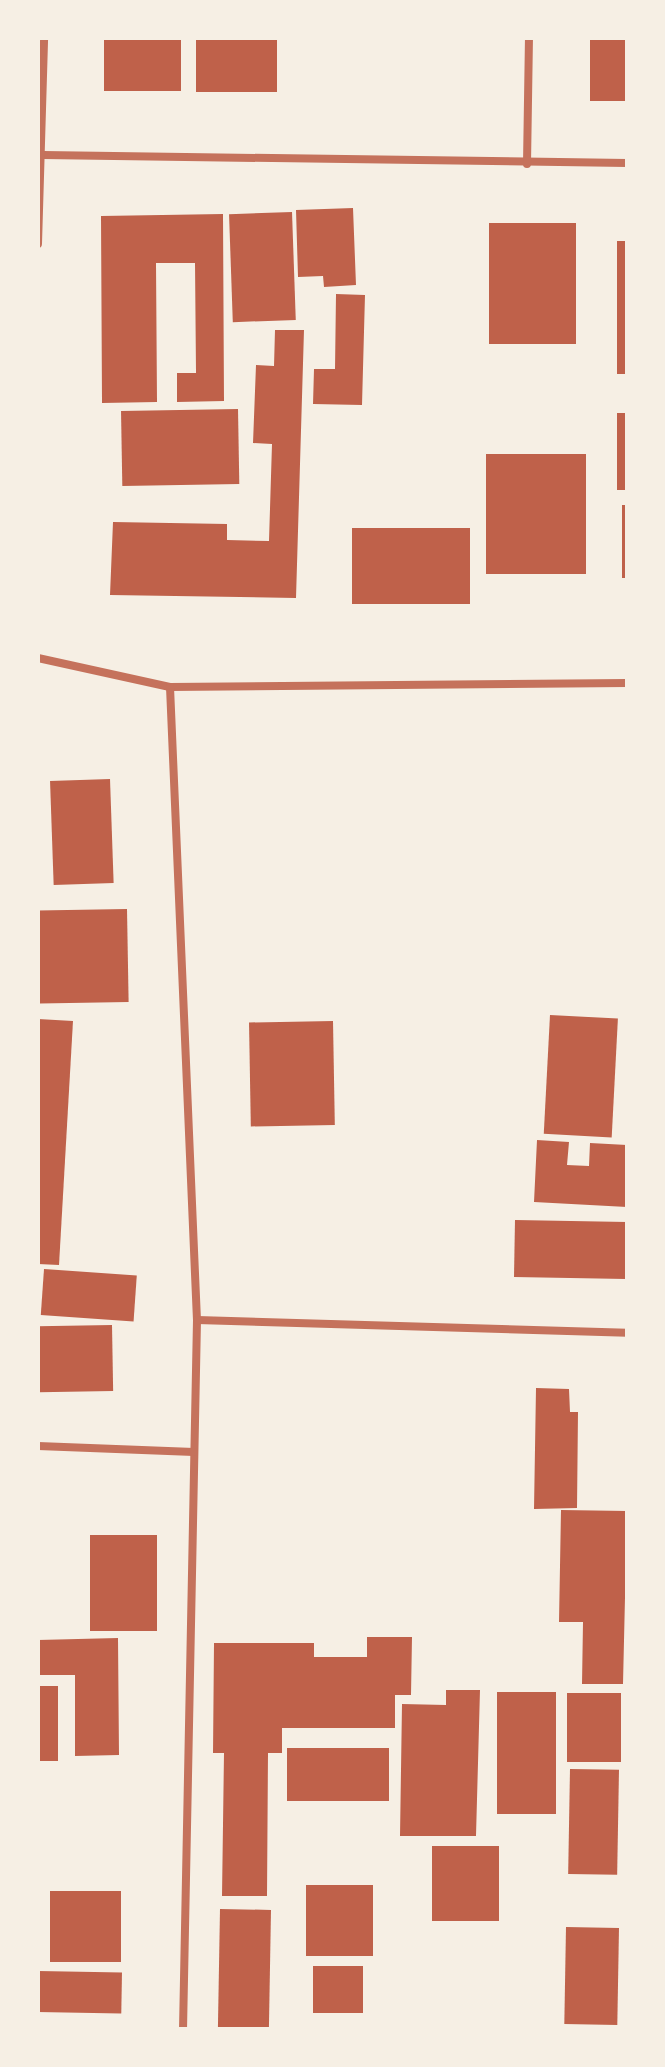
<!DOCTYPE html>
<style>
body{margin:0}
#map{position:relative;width:665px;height:2067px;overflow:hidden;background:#f6efe4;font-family:"Alegreya Sans",sans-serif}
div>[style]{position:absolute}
.building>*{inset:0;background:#bf614a;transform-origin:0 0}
.minor>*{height:8px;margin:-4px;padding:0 4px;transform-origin:4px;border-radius:4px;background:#c5725c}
span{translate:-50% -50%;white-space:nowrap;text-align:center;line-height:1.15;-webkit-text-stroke:6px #f6efe4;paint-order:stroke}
.frame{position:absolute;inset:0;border:40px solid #f6efe4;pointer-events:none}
</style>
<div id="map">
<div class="building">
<div style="left:104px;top:38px;width:77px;height:53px"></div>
<div style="left:196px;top:38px;width:81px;height:54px"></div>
<div style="left:590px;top:38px;width:37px;height:63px"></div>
<div style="clip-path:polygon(353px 208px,356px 285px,324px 287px,323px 276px,298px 277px,296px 210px)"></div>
<div style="left:292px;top:212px;width:108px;height:63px;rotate:88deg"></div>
<div style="clip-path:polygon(223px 214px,224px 401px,177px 402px,177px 373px,196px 373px,195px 263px,156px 263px,157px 402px,102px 403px,101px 216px)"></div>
<div style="left:489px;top:223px;width:87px;height:121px"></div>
<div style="left:617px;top:241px;width:10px;height:133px"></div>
<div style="clip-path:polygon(336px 294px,365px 295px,362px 405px,313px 404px,314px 369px,335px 369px)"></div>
<div style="clip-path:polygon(275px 330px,304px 330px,296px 598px,110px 595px,113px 522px,227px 524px,227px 540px,269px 541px,272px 444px,253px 443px,256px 365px,274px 366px)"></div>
<div style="left:238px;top:409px;width:75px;height:117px;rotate:89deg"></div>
<div style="left:617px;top:413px;width:10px;height:77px"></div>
<div style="left:586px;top:454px;width:120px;height:100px;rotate:90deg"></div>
<div style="left:622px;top:505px;width:5px;height:73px"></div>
<div style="left:352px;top:528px;width:118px;height:76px"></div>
<div style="left:110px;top:779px;width:104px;height:60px;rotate:88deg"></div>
<div style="left:127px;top:909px;width:93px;height:89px;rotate:89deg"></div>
<div style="left:550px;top:1015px;width:68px;height:119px;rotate:3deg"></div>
<div style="clip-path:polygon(38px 1019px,73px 1021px,59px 1265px,38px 1264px)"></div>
<div style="left:333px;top:1021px;width:104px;height:84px;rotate:89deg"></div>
<div style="clip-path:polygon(537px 1140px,569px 1142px,567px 1165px,589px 1166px,590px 1143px,627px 1145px,627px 1207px,534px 1202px)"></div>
<div style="left:515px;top:1220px;width:112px;height:57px;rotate:1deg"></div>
<div style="left:44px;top:1269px;width:93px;height:46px;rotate:4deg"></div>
<div style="left:112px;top:1325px;width:66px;height:74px;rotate:89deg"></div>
<div style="clip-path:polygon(536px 1388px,569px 1389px,570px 1412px,578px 1412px,577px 1508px,534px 1509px)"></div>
<div style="clip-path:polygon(561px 1510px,627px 1511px,623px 1684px,582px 1684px,583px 1622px,559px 1622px)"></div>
<div style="left:157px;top:1535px;width:96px;height:67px;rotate:90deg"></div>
<div style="clip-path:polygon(367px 1637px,412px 1637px,411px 1695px,395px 1695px,395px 1728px,282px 1728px,282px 1753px,268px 1753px,267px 1896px,222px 1896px,224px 1753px,213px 1753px,214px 1643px,314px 1643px,314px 1657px,367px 1657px)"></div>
<div style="clip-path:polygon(118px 1638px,119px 1755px,75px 1756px,75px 1675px,38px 1675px,38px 1640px)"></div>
<div style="left:38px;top:1686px;width:20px;height:75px"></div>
<div style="clip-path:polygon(446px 1690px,480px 1690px,476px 1836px,400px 1836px,402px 1704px,446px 1705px)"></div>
<div style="left:497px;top:1692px;width:59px;height:122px"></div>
<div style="left:567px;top:1693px;width:54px;height:69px"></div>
<div style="left:287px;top:1748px;width:102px;height:53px"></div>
<div style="left:570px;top:1769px;width:49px;height:105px;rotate:1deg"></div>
<div style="left:432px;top:1846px;width:67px;height:75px"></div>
<div style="left:306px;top:1885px;width:67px;height:71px"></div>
<div style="left:50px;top:1891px;width:71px;height:71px"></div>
<div style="left:220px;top:1909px;width:51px;height:120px;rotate:1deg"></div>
<div style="left:566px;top:1927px;width:53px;height:97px;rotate:1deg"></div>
<div style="left:313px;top:1966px;width:50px;height:47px"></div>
<div style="left:38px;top:1971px;width:84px;height:41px;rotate:1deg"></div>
</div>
<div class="minor">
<div style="left:43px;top:155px;width:584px;rotate:0.78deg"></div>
<div style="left:527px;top:164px;width:126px;rotate:-89.1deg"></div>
<div style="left:38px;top:244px;width:206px;rotate:-88.3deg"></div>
<div style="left:38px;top:658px;width:135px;rotate:12.4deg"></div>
<div style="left:170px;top:687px;width:457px;rotate:-0.5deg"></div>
<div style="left:170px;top:687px;width:634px;rotate:87.56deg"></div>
<div style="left:197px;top:1320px;width:709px;rotate:91.13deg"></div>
<div style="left:197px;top:1320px;width:430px;rotate:1.7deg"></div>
<div style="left:38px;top:1446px;width:156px;rotate:2.2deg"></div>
</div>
<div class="frame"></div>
</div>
